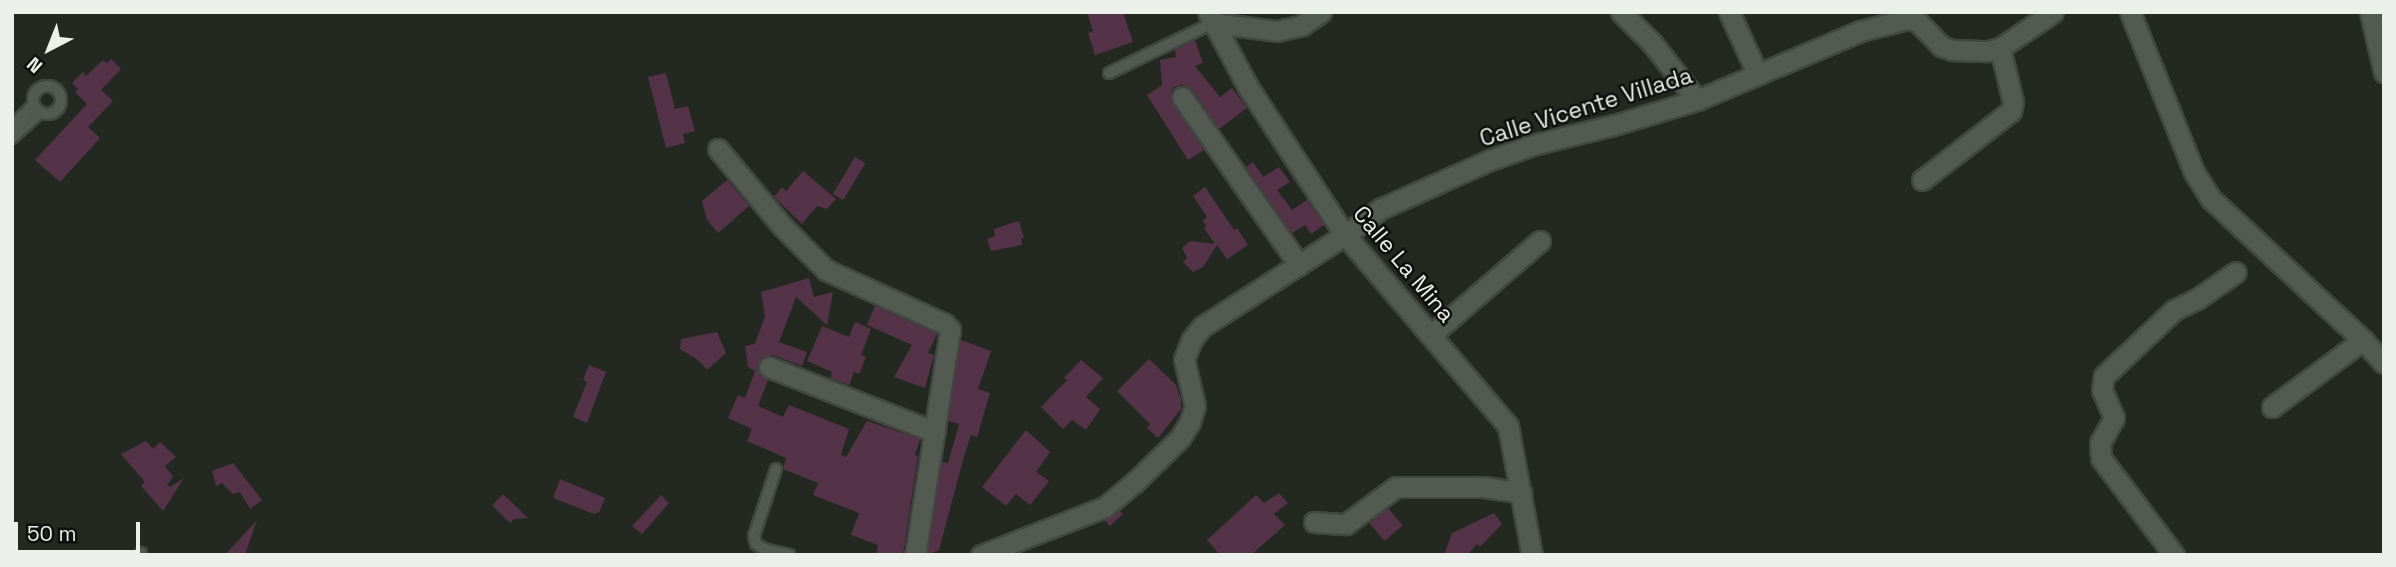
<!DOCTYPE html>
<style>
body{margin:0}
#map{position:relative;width:2396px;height:567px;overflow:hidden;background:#232921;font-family:"Space Grotesk",sans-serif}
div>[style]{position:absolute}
.building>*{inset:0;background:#543349;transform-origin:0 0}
.roads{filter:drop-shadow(2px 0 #424741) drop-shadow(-2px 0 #424741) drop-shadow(0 2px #424741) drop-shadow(0 -2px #424741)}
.service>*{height:10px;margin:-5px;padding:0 5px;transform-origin:5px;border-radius:5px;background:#535a51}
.service>.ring{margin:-5px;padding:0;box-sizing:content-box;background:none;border:10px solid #535a51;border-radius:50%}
.minor>*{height:19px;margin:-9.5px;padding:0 9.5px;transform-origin:9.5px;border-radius:9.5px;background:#535a51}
span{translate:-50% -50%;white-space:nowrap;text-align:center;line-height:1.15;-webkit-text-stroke:5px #0e110d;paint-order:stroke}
.street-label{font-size:23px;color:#ecf0ea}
.frame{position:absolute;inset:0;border:14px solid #ecf0ea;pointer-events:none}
.north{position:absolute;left:14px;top:14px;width:70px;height:70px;-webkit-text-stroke:5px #0e110d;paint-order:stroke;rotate:222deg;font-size:19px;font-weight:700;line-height:28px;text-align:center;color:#ecf0ea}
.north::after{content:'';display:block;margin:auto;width:24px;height:32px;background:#ecf0ea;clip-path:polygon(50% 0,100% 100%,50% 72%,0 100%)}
.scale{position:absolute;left:14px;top:522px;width:126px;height:32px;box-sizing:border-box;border:4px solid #ecf0ea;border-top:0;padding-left:9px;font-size:21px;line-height:24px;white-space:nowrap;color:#ecf0ea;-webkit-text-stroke:5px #0e110d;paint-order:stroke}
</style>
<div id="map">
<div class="building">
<div style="clip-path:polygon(1087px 12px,1123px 12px,1133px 42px,1095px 55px,1088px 33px,1093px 31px)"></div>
<div style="clip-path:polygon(1195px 40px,1203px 63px,1195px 66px,1220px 97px,1232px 88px,1247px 108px,1219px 129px,1192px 89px,1182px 85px,1174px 87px,1171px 92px,1172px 103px,1204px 150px,1188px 160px,1147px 95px,1162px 85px,1160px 60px,1176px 57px,1175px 50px)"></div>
<div style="clip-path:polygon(111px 59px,121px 69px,101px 90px,113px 101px,88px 127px,100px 138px,60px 182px,35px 160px,87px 104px,75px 92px,78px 89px,72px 83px,83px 72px,86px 76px,103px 60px,107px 63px)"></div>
<div style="clip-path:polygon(666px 73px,675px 109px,688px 106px,695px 131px,683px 134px,685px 143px,666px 148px,648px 77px)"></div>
<div style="left:855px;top:157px;width:12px;height:43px;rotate:31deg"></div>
<div style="clip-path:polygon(1253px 162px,1263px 177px,1279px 167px,1290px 182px,1277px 190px,1292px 210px,1307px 200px,1324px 225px,1311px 234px,1305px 225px,1292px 233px,1246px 167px)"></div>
<div style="clip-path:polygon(803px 171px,836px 199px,827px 209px,817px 206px,802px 224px,774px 197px,782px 187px,786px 191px)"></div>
<div style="clip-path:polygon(727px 180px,749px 206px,718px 233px,707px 220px,702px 201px)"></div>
<div style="clip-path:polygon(1205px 187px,1234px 230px,1237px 228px,1248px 245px,1227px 259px,1217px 245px,1203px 267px,1193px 272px,1183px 262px,1187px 258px,1182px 248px,1190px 241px,1215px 244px,1204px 228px,1206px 226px,1203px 221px,1207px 217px,1193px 196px)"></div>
<div style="clip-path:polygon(1019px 221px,1024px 238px,1021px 238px,1022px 245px,991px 251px,987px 239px,995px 236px,994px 229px)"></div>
<div style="clip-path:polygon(809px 278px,814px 297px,833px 292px,827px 325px,796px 297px,779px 342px,807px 352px,802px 366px,773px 355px,761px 358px,757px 369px,768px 380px,758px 406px,783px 417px,789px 405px,849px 429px,841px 455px,846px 457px,867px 421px,920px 439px,915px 455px,918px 456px,903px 555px,876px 555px,878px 545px,851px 535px,859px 513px,813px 495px,818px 483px,783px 469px,786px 458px,747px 441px,752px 429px,728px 418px,738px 395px,745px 398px,755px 371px,748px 367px,745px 346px,755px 344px,765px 316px,761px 292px)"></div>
<div style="clip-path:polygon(875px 306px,937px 334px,928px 353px,934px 355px,925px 388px,894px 377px,912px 345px,867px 325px)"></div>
<div style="clip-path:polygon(855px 322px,871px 329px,861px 355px,866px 357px,859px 374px,854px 372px,849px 385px,830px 378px,832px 372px,807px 361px,822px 326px,849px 337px)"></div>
<div style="clip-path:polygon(717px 332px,726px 353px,707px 370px,698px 360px,680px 349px,681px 339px)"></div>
<div style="clip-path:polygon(961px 340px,991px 351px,978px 389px,990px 393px,977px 437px,971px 435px,964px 456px,939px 550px,927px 555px,942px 462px,948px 463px,959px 424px,948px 421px)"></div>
<div style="clip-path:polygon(1149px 359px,1176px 385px,1181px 400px,1181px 409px,1158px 438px,1147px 428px,1150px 424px,1117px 391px)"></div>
<div style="clip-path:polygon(1081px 360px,1103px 378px,1086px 397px,1100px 409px,1086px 430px,1072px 420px,1063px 429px,1041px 407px,1067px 380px,1064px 378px)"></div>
<div style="clip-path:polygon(589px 365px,606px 372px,587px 423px,573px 417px,587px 382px,583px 380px)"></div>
<div style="clip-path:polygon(1026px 430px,1050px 452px,1036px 472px,1049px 481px,1030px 505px,1016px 494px,1006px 506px,982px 487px)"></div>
<div style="clip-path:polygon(146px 441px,153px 449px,160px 442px,176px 457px,165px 466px,173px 477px,167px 485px,170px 487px,184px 478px,163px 511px,141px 486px,145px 482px,121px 454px)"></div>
<div style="clip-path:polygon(233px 463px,262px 500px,250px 509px,240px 492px,233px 494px,222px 483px,216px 486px,212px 471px)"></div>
<div style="clip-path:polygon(560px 479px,605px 498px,600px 511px,594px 514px,553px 498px)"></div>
<div style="clip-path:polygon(1279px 493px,1288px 503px,1274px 514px,1285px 525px,1251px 555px,1220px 555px,1207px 540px,1256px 495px,1264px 503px)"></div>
<div style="clip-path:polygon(503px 494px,528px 518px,514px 519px,510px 523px,492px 505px)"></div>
<div style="clip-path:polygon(661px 495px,669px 503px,642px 534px,632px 526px)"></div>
<div style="left:1388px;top:508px;width:23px;height:24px;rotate:50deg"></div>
<div style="clip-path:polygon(1119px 511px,1123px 514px,1110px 526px,1104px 520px)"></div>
<div style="clip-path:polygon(1494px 513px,1502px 524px,1480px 547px,1477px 544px,1467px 555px,1444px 555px,1452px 533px)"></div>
<div style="clip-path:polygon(257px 520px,245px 555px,225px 555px)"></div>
</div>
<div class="roads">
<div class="service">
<div style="left:1109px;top:73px;width:115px;rotate:-25.7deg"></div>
<div class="ring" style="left:33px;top:86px;width:18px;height:18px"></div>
<div style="left:12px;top:126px;width:31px;rotate:-45deg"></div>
<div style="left:12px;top:138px;width:39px;rotate:-42deg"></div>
<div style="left:776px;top:469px;width:71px;rotate:108.2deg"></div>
<div style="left:754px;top:536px;width:8px;rotate:76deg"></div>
<div style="left:756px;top:544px;width:9px;rotate:32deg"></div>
<div style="left:764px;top:549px;width:26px;rotate:13deg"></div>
<div style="left:139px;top:555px;width:3px;rotate:-45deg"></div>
</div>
<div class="minor">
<div style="left:1208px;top:12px;width:85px;rotate:61.9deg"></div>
<div style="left:1248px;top:87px;width:177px;rotate:56.8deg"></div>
<div style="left:1345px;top:235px;width:251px;rotate:49.5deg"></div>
<div style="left:1508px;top:426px;width:131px;rotate:79.5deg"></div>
<div style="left:1621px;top:12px;width:44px;rotate:45deg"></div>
<div style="left:1652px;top:43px;width:73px;rotate:51.7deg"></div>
<div style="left:1729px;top:12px;width:69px;rotate:65.3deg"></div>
<div style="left:2130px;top:12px;width:172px;rotate:68.2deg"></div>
<div style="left:2194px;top:172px;width:31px;rotate:58deg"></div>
<div style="left:2210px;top:198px;width:209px;rotate:42.9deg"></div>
<div style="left:2363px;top:340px;width:31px;rotate:48deg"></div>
<div style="left:2370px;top:12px;width:62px;rotate:76.9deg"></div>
<div style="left:1213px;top:23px;width:64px;rotate:7.1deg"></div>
<div style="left:1277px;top:31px;width:26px;rotate:-13deg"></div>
<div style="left:1302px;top:25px;width:23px;rotate:-34deg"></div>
<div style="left:1182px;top:97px;width:205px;rotate:55.1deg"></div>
<div style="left:718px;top:149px;width:102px;rotate:50.2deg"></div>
<div style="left:783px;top:227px;width:61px;rotate:45deg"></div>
<div style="left:826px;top:270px;width:131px;rotate:24.4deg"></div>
<div style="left:945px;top:324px;width:8px;rotate:50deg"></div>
<div style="left:950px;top:330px;width:228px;rotate:98.8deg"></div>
<div style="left:1922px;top:180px;width:113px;rotate:-37.8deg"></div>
<div style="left:2011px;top:111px;width:9px;rotate:-77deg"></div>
<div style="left:2013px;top:102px;width:56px;rotate:-103.5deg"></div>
<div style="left:1431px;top:335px;width:144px;rotate:-40.8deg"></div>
<div style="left:769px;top:367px;width:178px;rotate:21.4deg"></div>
<div style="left:2272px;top:407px;width:113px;rotate:-36.4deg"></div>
<div style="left:1314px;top:522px;width:32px;rotate:4deg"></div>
<div style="left:1346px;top:524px;width:62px;rotate:-36.5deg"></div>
<div style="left:1396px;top:487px;width:88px"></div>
<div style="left:1484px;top:487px;width:38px;rotate:9deg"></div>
<div style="left:981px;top:555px;width:133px;rotate:-21.2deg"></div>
<div style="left:1105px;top:507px;width:38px;rotate:-40deg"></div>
<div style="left:1134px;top:483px;width:64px;rotate:-44.4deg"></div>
<div style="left:1180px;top:438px;width:19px;rotate:-58deg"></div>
<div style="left:1190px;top:422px;width:17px;rotate:-73deg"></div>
<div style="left:1195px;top:406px;width:48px;rotate:-103.2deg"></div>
<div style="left:1184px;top:359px;width:22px;rotate:-68deg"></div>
<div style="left:1192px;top:339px;width:17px;rotate:-50deg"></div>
<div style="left:1203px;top:326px;width:169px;rotate:-32.7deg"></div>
<div style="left:1345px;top:235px;width:44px;rotate:-36.6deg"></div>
<div style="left:1380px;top:209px;width:120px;rotate:-24deg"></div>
<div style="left:1490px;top:160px;width:49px;rotate:-19.2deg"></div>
<div style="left:1536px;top:144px;width:80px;rotate:-13.7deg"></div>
<div style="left:1614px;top:125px;width:87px;rotate:-16.8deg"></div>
<div style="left:1697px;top:100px;width:177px;rotate:-22.9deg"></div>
<div style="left:1860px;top:31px;width:49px;rotate:-14deg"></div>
<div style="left:1908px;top:19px;width:10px;rotate:17deg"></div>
<div style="left:1918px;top:22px;width:33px;rotate:46deg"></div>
<div style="left:1941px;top:46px;width:12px;rotate:20deg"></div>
<div style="left:1952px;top:50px;width:36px;rotate:2deg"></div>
<div style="left:1988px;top:51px;width:12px;rotate:-14deg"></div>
<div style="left:2000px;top:48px;width:64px;rotate:-34.2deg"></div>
<div style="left:2174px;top:555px;width:121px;rotate:-127deg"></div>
<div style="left:2101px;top:458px;width:15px;rotate:-94deg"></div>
<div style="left:2100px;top:443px;width:29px;rotate:-61deg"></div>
<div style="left:2114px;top:418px;width:30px;rotate:-113deg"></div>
<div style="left:2102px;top:390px;width:14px;rotate:-82deg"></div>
<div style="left:2104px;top:376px;width:96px;rotate:-43.3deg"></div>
<div style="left:2174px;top:310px;width:25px;rotate:-26deg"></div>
<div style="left:2197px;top:299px;width:47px;rotate:-34.7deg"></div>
</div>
</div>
<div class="street-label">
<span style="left:1586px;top:107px;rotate:-17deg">Calle Vicente Villada</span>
<span style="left:1404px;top:264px;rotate:50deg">Calle La Mina</span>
</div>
<div class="frame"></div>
<div class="north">N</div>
<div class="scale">50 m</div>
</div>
